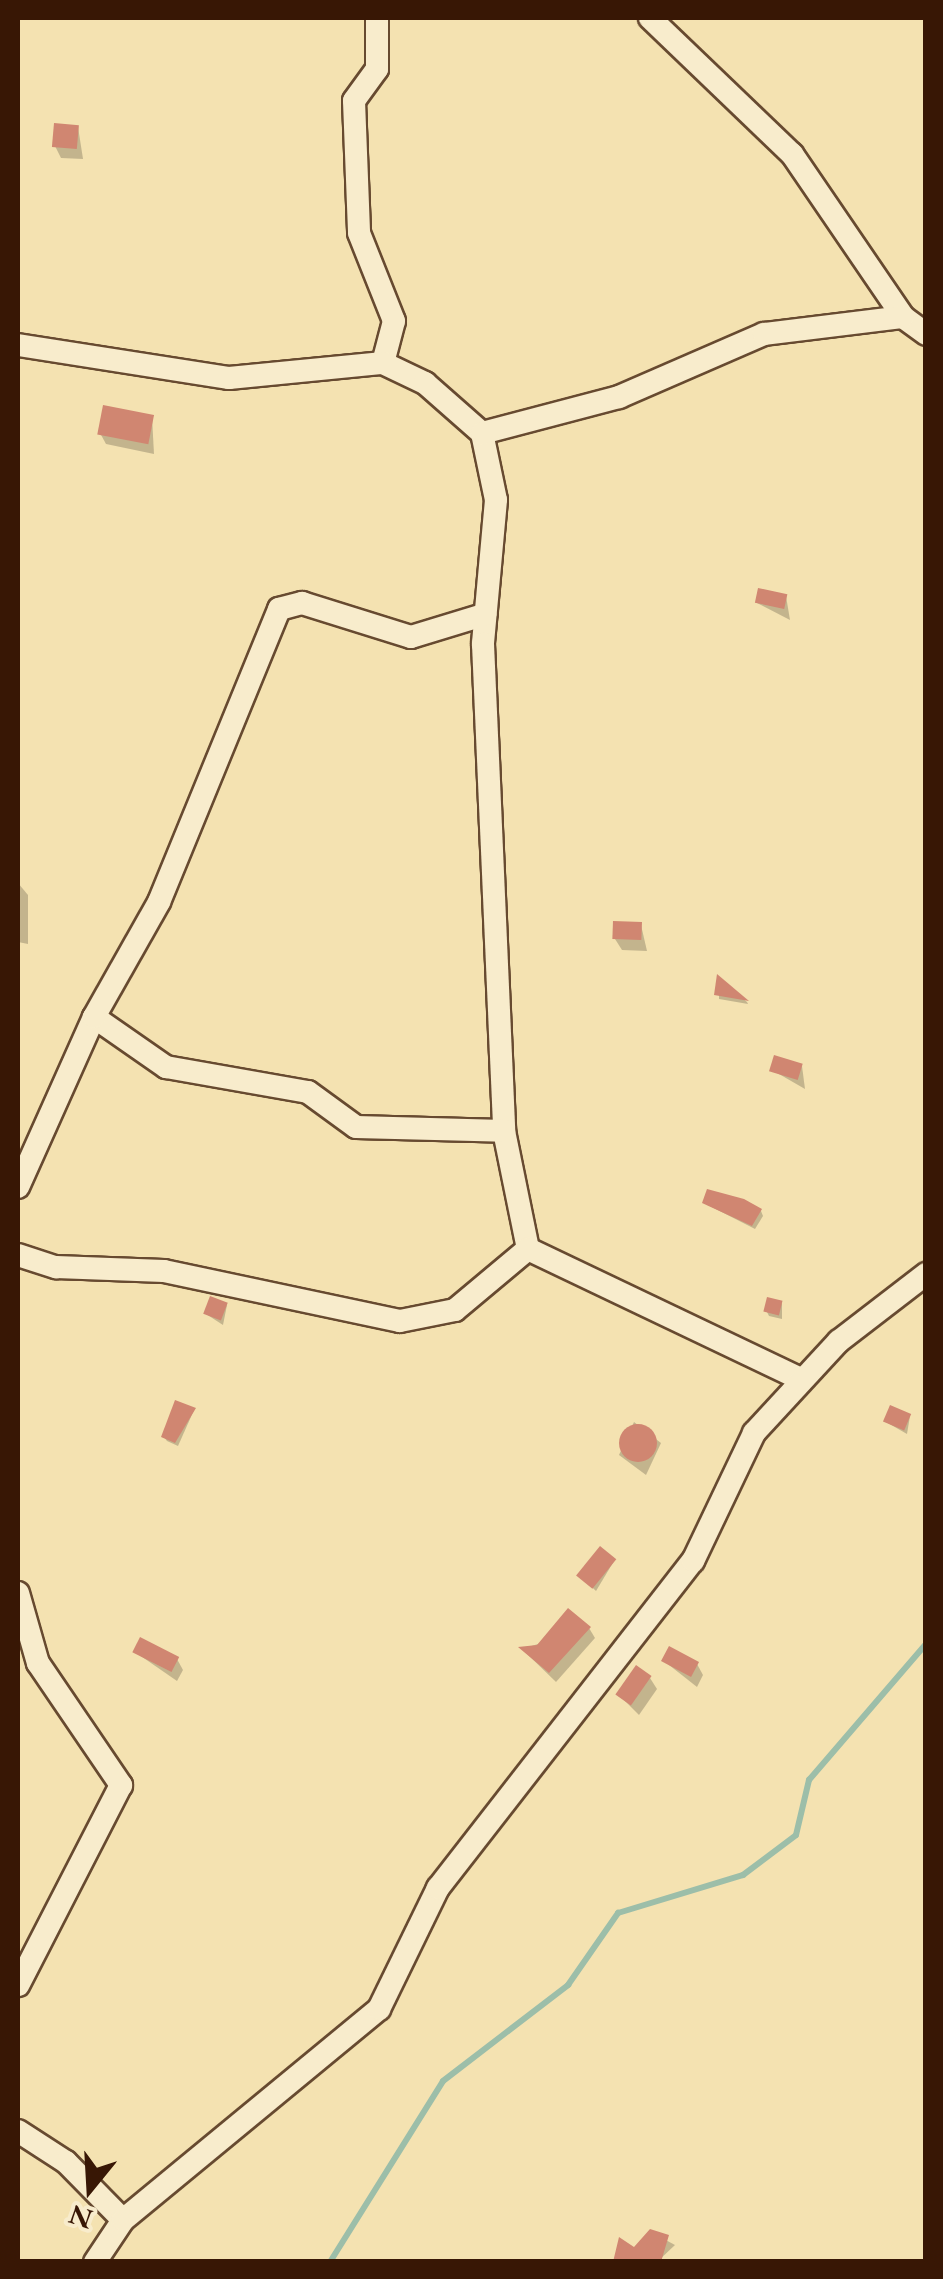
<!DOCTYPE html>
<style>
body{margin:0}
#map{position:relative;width:943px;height:2279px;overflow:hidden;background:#f4e2b1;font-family:"EB Garamond",serif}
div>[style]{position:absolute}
.shadow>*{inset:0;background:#0003}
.stream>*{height:6px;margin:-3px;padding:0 3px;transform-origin:3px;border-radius:3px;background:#9cbea9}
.building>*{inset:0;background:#d08671;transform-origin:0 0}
.round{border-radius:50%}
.roads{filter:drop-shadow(2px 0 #674a30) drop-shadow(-2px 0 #674a30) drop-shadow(0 2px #674a30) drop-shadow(0 -2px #674a30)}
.minor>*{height:22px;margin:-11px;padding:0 11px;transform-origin:11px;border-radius:11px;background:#f8eccc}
span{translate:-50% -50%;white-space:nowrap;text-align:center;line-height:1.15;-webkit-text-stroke:9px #f8eccc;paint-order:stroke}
.frame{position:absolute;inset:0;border:20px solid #381705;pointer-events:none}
.north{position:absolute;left:40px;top:2139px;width:100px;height:100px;-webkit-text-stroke:8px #f8eccc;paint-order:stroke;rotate:198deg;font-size:28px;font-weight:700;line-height:40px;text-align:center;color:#381705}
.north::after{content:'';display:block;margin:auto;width:35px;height:45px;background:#381705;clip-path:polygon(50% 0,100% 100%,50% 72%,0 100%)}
</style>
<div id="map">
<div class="shadow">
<div style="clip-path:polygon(78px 127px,83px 159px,61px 158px,55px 146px)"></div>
<div style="clip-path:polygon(152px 417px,154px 454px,106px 444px,100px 433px)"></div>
<div style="clip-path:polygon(786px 596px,790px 620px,757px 603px)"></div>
<div style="clip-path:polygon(18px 883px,28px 895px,28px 944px,18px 942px)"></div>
<div style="clip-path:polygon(641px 925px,647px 951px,622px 950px,615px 939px)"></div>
<div style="clip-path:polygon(719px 979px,747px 1002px,748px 1004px,719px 999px)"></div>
<div style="clip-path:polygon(802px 1066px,805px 1089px,772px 1070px)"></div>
<div style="clip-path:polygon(704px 1203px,761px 1211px,763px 1216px,755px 1229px)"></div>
<div style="clip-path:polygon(782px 1303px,782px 1319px,769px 1316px,767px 1312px)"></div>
<div style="clip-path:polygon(227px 1305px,223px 1325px,206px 1314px)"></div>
<div style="clip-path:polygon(194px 1410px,178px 1446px,167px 1441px,164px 1437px)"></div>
<div style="clip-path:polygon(910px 1416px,907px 1434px,886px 1422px)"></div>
<div style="clip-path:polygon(634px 1422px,661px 1443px,646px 1475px,619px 1455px)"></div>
<div style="clip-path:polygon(614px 1561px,596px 1591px,579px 1575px)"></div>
<div style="clip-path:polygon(589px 1628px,595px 1638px,556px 1682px,522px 1649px)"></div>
<div style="clip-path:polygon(135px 1652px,177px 1659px,183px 1670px,177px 1681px)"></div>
<div style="clip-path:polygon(664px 1661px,697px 1664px,703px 1675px,697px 1687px)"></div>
<div style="clip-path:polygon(650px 1678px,657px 1689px,639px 1715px,619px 1695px)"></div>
<div style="clip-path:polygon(651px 2232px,675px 2245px,657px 2262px,634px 2251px)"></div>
</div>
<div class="stream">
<div style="left:330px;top:2262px;width:213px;rotate:-58deg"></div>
<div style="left:443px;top:2081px;width:158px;rotate:-37.5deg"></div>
<div style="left:568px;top:1985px;width:88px;rotate:-55.2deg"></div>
<div style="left:618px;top:1913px;width:131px;rotate:-16.9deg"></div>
<div style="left:743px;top:1875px;width:66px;rotate:-37deg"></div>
<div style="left:796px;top:1835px;width:57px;rotate:-76.7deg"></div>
<div style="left:809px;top:1780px;width:179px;rotate:-49.3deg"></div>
</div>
<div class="building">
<div style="left:54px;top:123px;width:25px;height:24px;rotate:5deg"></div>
<div style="left:103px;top:405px;width:52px;height:30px;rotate:11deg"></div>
<div style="left:758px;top:588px;width:30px;height:15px;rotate:12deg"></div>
<div style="left:613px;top:921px;width:29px;height:18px;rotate:2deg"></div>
<div style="clip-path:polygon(717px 974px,749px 1001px,714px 995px)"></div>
<div style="left:774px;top:1055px;width:30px;height:17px;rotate:17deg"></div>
<div style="clip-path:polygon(707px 1189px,744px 1199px,762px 1209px,752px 1226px,702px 1203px)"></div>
<div style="left:210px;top:1296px;width:19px;height:19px;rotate:21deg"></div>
<div style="left:767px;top:1297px;width:16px;height:15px;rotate:14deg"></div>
<div style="clip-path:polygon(175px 1400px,196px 1408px,175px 1443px,161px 1437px)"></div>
<div style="left:890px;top:1405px;width:23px;height:18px;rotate:23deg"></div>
<div class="round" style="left:619px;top:1424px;width:38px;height:38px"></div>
<div style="left:600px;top:1546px;width:21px;height:38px;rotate:39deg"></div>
<div style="clip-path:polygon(568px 1608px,591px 1627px,549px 1673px,518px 1647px,537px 1645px)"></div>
<div style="left:140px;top:1637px;width:44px;height:17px;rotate:27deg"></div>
<div style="left:669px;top:1646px;width:34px;height:17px;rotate:28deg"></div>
<div style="left:636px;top:1665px;width:19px;height:36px;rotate:35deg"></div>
<div style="clip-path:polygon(650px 2229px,669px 2235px,661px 2262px,613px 2262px,619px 2237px,634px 2247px)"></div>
</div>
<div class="roads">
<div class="minor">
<div style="left:377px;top:18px;width:51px;rotate:90deg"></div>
<div style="left:377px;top:69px;width:39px;rotate:126deg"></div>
<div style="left:354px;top:101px;width:132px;rotate:87.8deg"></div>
<div style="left:359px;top:233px;width:95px;rotate:68.3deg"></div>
<div style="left:394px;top:321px;width:43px;rotate:104.7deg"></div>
<div style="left:650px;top:18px;width:197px;rotate:43.8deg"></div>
<div style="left:792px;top:154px;width:197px;rotate:55.7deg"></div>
<div style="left:903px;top:317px;width:29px;rotate:36deg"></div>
<div style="left:18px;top:345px;width:214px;rotate:8.9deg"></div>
<div style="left:229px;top:378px;width:155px;rotate:-5.6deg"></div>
<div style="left:383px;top:363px;width:47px;rotate:25.5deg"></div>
<div style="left:425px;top:383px;width:76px;rotate:41.3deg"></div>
<div style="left:482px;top:433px;width:68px;rotate:78.2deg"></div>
<div style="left:496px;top:500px;width:145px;rotate:95.2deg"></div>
<div style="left:483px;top:644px;width:487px;rotate:87.5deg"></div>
<div style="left:504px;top:1131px;width:120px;rotate:78.5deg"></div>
<div style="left:528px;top:1249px;width:302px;rotate:25.5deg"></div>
<div style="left:482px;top:433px;width:142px;rotate:-14.7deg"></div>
<div style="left:619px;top:397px;width:158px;rotate:-23.5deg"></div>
<div style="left:764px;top:334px;width:140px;rotate:-7deg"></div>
<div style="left:94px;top:1017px;width:88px;rotate:34.8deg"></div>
<div style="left:166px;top:1067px;width:144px;rotate:10deg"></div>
<div style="left:308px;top:1092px;width:59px;rotate:36.1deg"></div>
<div style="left:356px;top:1127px;width:148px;rotate:1.5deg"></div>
<div style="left:18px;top:1187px;width:186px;rotate:-65.9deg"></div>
<div style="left:94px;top:1017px;width:132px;rotate:-60.5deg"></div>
<div style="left:159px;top:902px;width:317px;rotate:-67.7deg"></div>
<div style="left:279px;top:609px;width:24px;rotate:-15deg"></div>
<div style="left:302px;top:603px;width:114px;rotate:17.3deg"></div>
<div style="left:411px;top:637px;width:78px;rotate:-17deg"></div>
<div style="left:18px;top:1255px;width:40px;rotate:18deg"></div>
<div style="left:56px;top:1267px;width:108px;rotate:2.1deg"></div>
<div style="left:164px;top:1271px;width:241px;rotate:12deg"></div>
<div style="left:400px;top:1321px;width:56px;rotate:-11.3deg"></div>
<div style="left:455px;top:1310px;width:95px;rotate:-39.9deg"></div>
<div style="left:18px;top:1593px;width:73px;rotate:74.1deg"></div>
<div style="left:38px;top:1663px;width:148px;rotate:55.8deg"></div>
<div style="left:121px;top:1785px;width:225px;rotate:117.2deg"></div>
<div style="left:18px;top:2131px;width:57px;rotate:32.9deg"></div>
<div style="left:66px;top:2162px;width:81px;rotate:45.5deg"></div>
<div style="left:95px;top:2262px;width:50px;rotate:-56.3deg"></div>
<div style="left:123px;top:2220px;width:332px;rotate:-39.5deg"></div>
<div style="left:379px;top:2009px;width:135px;rotate:-64deg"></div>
<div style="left:438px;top:1888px;width:415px;rotate:-52.1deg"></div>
<div style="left:693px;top:1561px;width:142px;rotate:-64.5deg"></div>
<div style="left:754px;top:1433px;width:125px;rotate:-47.3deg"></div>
<div style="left:839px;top:1341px;width:110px;rotate:-37.6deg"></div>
</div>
</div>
<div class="frame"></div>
<div class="north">N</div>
</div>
